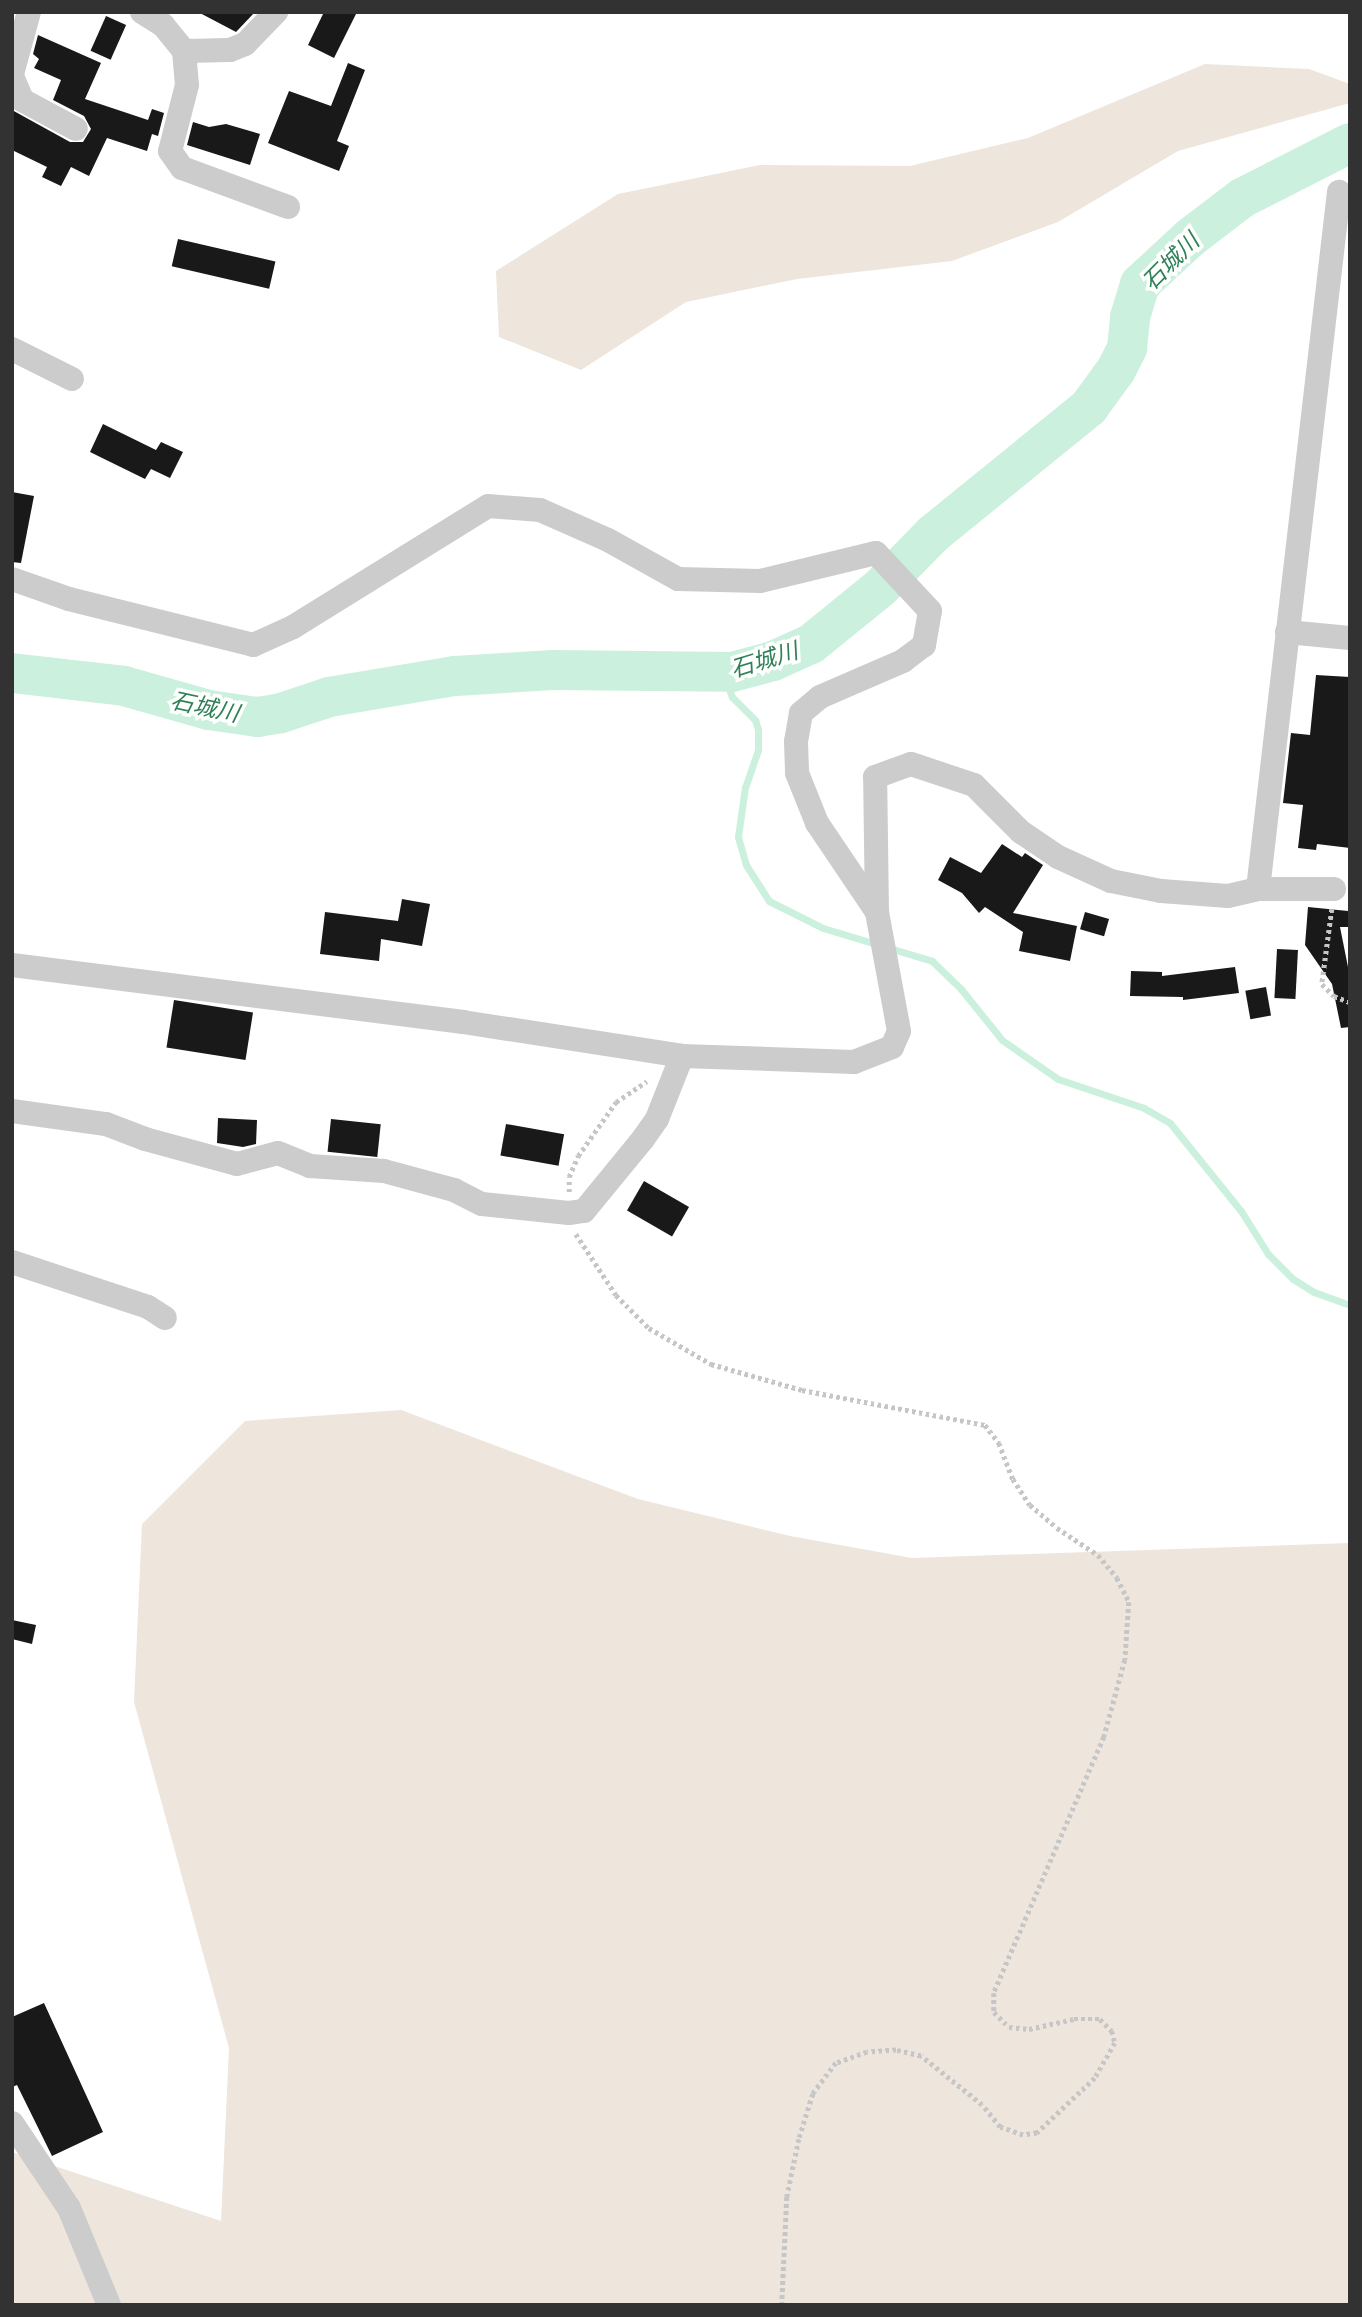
<!DOCTYPE html>
<meta charset="utf-8">
<style>
body{margin:0}
#map{position:relative;width:1362px;height:2317px;overflow:hidden;background:#fff;font-family:"Open Sans","Noto Sans JP",sans-serif}
div>[style]{position:absolute}
.green>*{inset:0;background:#eee5dd}
.stream>*{height:7px;margin:-3.5px;padding:0 3.5px;transform-origin:3.5px;border-radius:3.5px;background:#cbf0dd}
.river>*{height:40px;margin:-20px;padding:0 20px;transform-origin:20px;border-radius:20px;background:#cbf0dd}
.building>*{inset:0;background:#191919;transform-origin:0 0}
.path>*{height:4.5px;margin-top:-2.25px;transform-origin:0;background:repeating-linear-gradient(90deg,#c6c6c6 0 3.5px,transparent 0 7px)}
.minor>*{height:24px;margin:-12px;padding:0 12px;transform-origin:12px;border-radius:12px;background:#ccc}
span{translate:-50% -50%;white-space:nowrap;text-align:center;line-height:1.15;-webkit-text-stroke:7px #fff;paint-order:stroke}
.water-label{font-size:23px;color:#2f8157;font-style:italic}
.frame{position:absolute;inset:0;border:14px solid #323232;pointer-events:none}
</style>
<div id="map">
<div class="green">
<div style="clip-path:polygon(1205px 64px,1309px 69px,1350px 84px,1350px 103px,1178px 151px,1058px 222px,952px 261px,797px 279px,686px 302px,581px 370px,499px 337px,496px 271px,618px 194px,760px 165px,910px 166px,1028px 138px)"></div>
<div style="clip-path:polygon(401px 1410px,638px 1499px,790px 1536px,912px 1558px,1350px 1543px,1350px 2305px,12px 2305px,12px 2152px,221px 2221px,229px 2048px,134px 1702px,142px 1524px,245px 1421px)"></div>
</div>
<div class="stream">
<div style="left:722px;top:671px;width:28px;rotate:69deg"></div>
<div style="left:732px;top:697px;width:33px;rotate:45deg"></div>
<div style="left:755px;top:720px;width:9px;rotate:72deg"></div>
<div style="left:758px;top:729px;width:21px;rotate:90deg"></div>
<div style="left:758px;top:750px;width:39px;rotate:109deg"></div>
<div style="left:745px;top:787px;width:50px;rotate:98deg"></div>
<div style="left:738px;top:837px;width:29px;rotate:74deg"></div>
<div style="left:746px;top:865px;width:43px;rotate:57.4deg"></div>
<div style="left:769px;top:901px;width:60px;rotate:26.6deg"></div>
<div style="left:823px;top:928px;width:114px;rotate:16.8deg"></div>
<div style="left:932px;top:961px;width:40px;rotate:44deg"></div>
<div style="left:961px;top:989px;width:65px;rotate:51.2deg"></div>
<div style="left:1002px;top:1040px;width:68px;rotate:34.9deg"></div>
<div style="left:1058px;top:1079px;width:91px;rotate:18.6deg"></div>
<div style="left:1144px;top:1108px;width:30px;rotate:30deg"></div>
<div style="left:1170px;top:1123px;width:113px;rotate:51.1deg"></div>
<div style="left:1241px;top:1211px;width:51px;rotate:57.9deg"></div>
<div style="left:1268px;top:1254px;width:35px;rotate:45deg"></div>
<div style="left:1293px;top:1279px;width:25px;rotate:32deg"></div>
<div style="left:1314px;top:1292px;width:38px;rotate:20deg"></div>
</div>
<div class="river">
<div style="left:12px;top:673px;width:113px;rotate:6.6deg"></div>
<div style="left:124px;top:686px;width:88px;rotate:15.8deg"></div>
<div style="left:209px;top:710px;width:49px;rotate:8.3deg"></div>
<div style="left:257px;top:717px;width:24px;rotate:-9deg"></div>
<div style="left:281px;top:713px;width:51px;rotate:-18.4deg"></div>
<div style="left:329px;top:697px;width:128px;rotate:-9.5deg"></div>
<div style="left:455px;top:676px;width:98px;rotate:-3.5deg"></div>
<div style="left:553px;top:670px;width:179px;rotate:0.6deg"></div>
<div style="left:732px;top:672px;width:42px;rotate:-15deg"></div>
<div style="left:773px;top:661px;width:42px;rotate:-24.1deg"></div>
<div style="left:811px;top:644px;width:89px;rotate:-39.1deg"></div>
<div style="left:880px;top:588px;width:76px;rotate:-45.5deg"></div>
<div style="left:933px;top:534px;width:201px;rotate:-39.1deg"></div>
<div style="left:1089px;top:407px;width:46px;rotate:-53.9deg"></div>
<div style="left:1116px;top:370px;width:25px;rotate:-63deg"></div>
<div style="left:1127px;top:348px;width:31px;rotate:-84deg"></div>
<div style="left:1130px;top:317px;width:34px;rotate:-73deg"></div>
<div style="left:1140px;top:284px;width:69px;rotate:-42.7deg"></div>
<div style="left:1191px;top:237px;width:64px;rotate:-37.4deg"></div>
<div style="left:1242px;top:198px;width:121px;rotate:-27deg"></div>
</div>
<div class="building">
<div style="clip-path:polygon(198px 12px,255px 12px,236px 32px)"></div>
<div style="clip-path:polygon(324px 12px,357px 12px,334px 58px,308px 45px)"></div>
<div style="left:106px;top:16px;width:22px;height:38px;rotate:24deg"></div>
<div style="clip-path:polygon(38px 35px,101px 63px,85px 99px,148px 120px,152px 109px,164px 113px,158px 136px,152px 134px,147px 151px,107px 138px,89px 176px,71px 167px,61px 186px,42px 177px,47px 167px,12px 150px,12px 110px,70px 142px,83px 142px,91px 129px,84px 116px,53px 100px,61px 80px,34px 68px,39px 59px,33px 54px)"></div>
<div style="clip-path:polygon(348px 63px,365px 70px,337px 141px,349px 146px,339px 171px,268px 143px,289px 91px,331px 106px)"></div>
<div style="clip-path:polygon(193px 122px,209px 127px,226px 124px,260px 134px,250px 165px,187px 145px)"></div>
<div style="left:178px;top:239px;width:100px;height:28px;rotate:13deg"></div>
<div style="clip-path:polygon(103px 424px,156px 450px,161px 442px,183px 452px,170px 478px,151px 469px,145px 479px,90px 452px)"></div>
<div style="clip-path:polygon(12px 492px,34px 496px,21px 563px,12px 562px)"></div>
<div style="clip-path:polygon(1316px 675px,1350px 677px,1350px 848px,1317px 844px,1316px 850px,1298px 848px,1303px 805px,1283px 803px,1291px 733px,1310px 735px)"></div>
<div style="clip-path:polygon(1002px 844px,1022px 857px,1025px 853px,1043px 865px,1013px 913px,1077px 926px,1070px 961px,1019px 951px,1023px 932px,985px 907px,979px 913px,962px 893px,938px 880px,950px 857px,981px 873px)"></div>
<div style="clip-path:polygon(402px 899px,430px 904px,422px 946px,381px 939px,379px 961px,320px 954px,325px 912px,398px 921px)"></div>
<div style="clip-path:polygon(1308px 907px,1348px 911px,1348px 927px,1340px 927px,1350px 977px,1350px 1027px,1341px 1028px,1332px 984px,1305px 945px)"></div>
<div style="left:1085px;top:912px;width:25px;height:18px;rotate:16deg"></div>
<div style="left:1277px;top:949px;width:21px;height:49px;rotate:3deg"></div>
<div style="clip-path:polygon(1235px 967px,1239px 993px,1183px 1000px,1183px 997px,1130px 996px,1131px 971px,1162px 972px,1162px 976px)"></div>
<div style="left:1266px;top:987px;width:29px;height:21px;rotate:80deg"></div>
<div style="left:174px;top:1000px;width:80px;height:48px;rotate:9deg"></div>
<div style="clip-path:polygon(218px 1118px,257px 1120px,256px 1144px,243px 1147px,217px 1143px)"></div>
<div style="left:331px;top:1119px;width:50px;height:33px;rotate:6deg"></div>
<div style="left:506px;top:1124px;width:59px;height:32px;rotate:10deg"></div>
<div style="left:644px;top:1181px;width:52px;height:34px;rotate:30deg"></div>
<div style="clip-path:polygon(12px 1620px,36px 1625px,32px 1644px,12px 1639px)"></div>
<div style="clip-path:polygon(44px 2003px,103px 2132px,52px 2156px,17px 2085px,12px 2087px,12px 2017px)"></div>
</div>
<div class="path">
<div style="left:1332px;top:909px;width:76px;rotate:97.6deg"></div>
<div style="left:1322px;top:984px;width:17px;rotate:45deg"></div>
<div style="left:1334px;top:996px;width:17px;rotate:21deg"></div>
<div style="left:569px;top:1192px;width:15px;rotate:-90deg"></div>
<div style="left:569px;top:1177px;width:23px;rotate:-67deg"></div>
<div style="left:578px;top:1156px;width:66px;rotate:-54.9deg"></div>
<div style="left:616px;top:1102px;width:37px;rotate:-34deg"></div>
<div style="left:576px;top:1234px;width:73px;rotate:56.7deg"></div>
<div style="left:616px;top:1295px;width:47px;rotate:45deg"></div>
<div style="left:649px;top:1328px;width:72px;rotate:30.1deg"></div>
<div style="left:711px;top:1364px;width:95px;rotate:15.9deg"></div>
<div style="left:802px;top:1390px;width:186px;rotate:10.8deg"></div>
<div style="left:985px;top:1425px;width:23px;rotate:52deg"></div>
<div style="left:999px;top:1443px;width:39px;rotate:69deg"></div>
<div style="left:1013px;top:1479px;width:31px;rotate:57deg"></div>
<div style="left:1030px;top:1505px;width:35px;rotate:40deg"></div>
<div style="left:1057px;top:1528px;width:49px;rotate:33.4deg"></div>
<div style="left:1098px;top:1555px;width:30px;rotate:50deg"></div>
<div style="left:1117px;top:1578px;width:27px;rotate:63deg"></div>
<div style="left:1129px;top:1602px;width:58px;rotate:93.9deg"></div>
<div style="left:1125px;top:1660px;width:80px;rotate:105.3deg"></div>
<div style="left:1104px;top:1737px;width:279px;rotate:113.3deg"></div>
<div style="left:994px;top:1993px;width:19px;rotate:90deg"></div>
<div style="left:994px;top:2012px;width:21px;rotate:45deg"></div>
<div style="left:1009px;top:2027px;width:20px;rotate:6deg"></div>
<div style="left:1029px;top:2029px;width:46px;rotate:-12.5deg"></div>
<div style="left:1074px;top:2019px;width:26px"></div>
<div style="left:1100px;top:2019px;width:17px;rotate:45deg"></div>
<div style="left:1112px;top:2031px;width:12px;rotate:76deg"></div>
<div style="left:1115px;top:2043px;width:40px;rotate:119.7deg"></div>
<div style="left:1095px;top:2078px;width:80px;rotate:136.5deg"></div>
<div style="left:1037px;top:2133px;width:14px;rotate:172deg"></div>
<div style="left:1023px;top:2135px;width:24px;rotate:-161deg"></div>
<div style="left:1000px;top:2127px;width:28px;rotate:-129deg"></div>
<div style="left:982px;top:2105px;width:78px;rotate:-141.2deg"></div>
<div style="left:921px;top:2056px;width:26px;rotate:-167deg"></div>
<div style="left:896px;top:2050px;width:29px;rotate:176deg"></div>
<div style="left:867px;top:2052px;width:33px;rotate:160deg"></div>
<div style="left:836px;top:2063px;width:39px;rotate:127deg"></div>
<div style="left:813px;top:2094px;width:47px;rotate:107.3deg"></div>
<div style="left:799px;top:2139px;width:59px;rotate:101.7deg"></div>
<div style="left:787px;top:2197px;width:108px;rotate:92.7deg"></div>
</div>
<div class="minor">
<div style="left:142px;top:12px;width:25px;rotate:32deg"></div>
<div style="left:163px;top:25px;width:33px;rotate:51deg"></div>
<div style="left:184px;top:51px;width:34px;rotate:85deg"></div>
<div style="left:187px;top:85px;width:68px;rotate:104.4deg"></div>
<div style="left:170px;top:151px;width:21px;rotate:55deg"></div>
<div style="left:182px;top:168px;width:113px;rotate:20.2deg"></div>
<div style="left:184px;top:51px;width:46px;rotate:-1.2deg"></div>
<div style="left:230px;top:50px;width:16px;rotate:-22deg"></div>
<div style="left:245px;top:44px;width:45px;rotate:-45.9deg"></div>
<div style="left:12px;top:74px;width:64px;rotate:-74.7deg"></div>
<div style="left:12px;top:76px;width:26px;rotate:67deg"></div>
<div style="left:22px;top:100px;width:61px;rotate:28.2deg"></div>
<div style="left:12px;top:349px;width:67px;rotate:26.6deg"></div>
<div style="left:12px;top:579px;width:60px;rotate:19.3deg"></div>
<div style="left:69px;top:599px;width:190px;rotate:14deg"></div>
<div style="left:253px;top:645px;width:44px;rotate:-24.2deg"></div>
<div style="left:293px;top:627px;width:229px;rotate:-31.8deg"></div>
<div style="left:488px;top:506px;width:52px;rotate:4.4deg"></div>
<div style="left:540px;top:510px;width:74px;rotate:23.8deg"></div>
<div style="left:608px;top:540px;width:80px;rotate:29.1deg"></div>
<div style="left:678px;top:579px;width:82px;rotate:1.4deg"></div>
<div style="left:760px;top:581px;width:119px;rotate:-13.6deg"></div>
<div style="left:876px;top:553px;width:79px;rotate:47deg"></div>
<div style="left:930px;top:611px;width:35px;rotate:100deg"></div>
<div style="left:924px;top:645px;width:26px;rotate:143deg"></div>
<div style="left:903px;top:661px;width:90px;rotate:156.6deg"></div>
<div style="left:820px;top:697px;width:25px;rotate:140deg"></div>
<div style="left:801px;top:713px;width:29px;rotate:100deg"></div>
<div style="left:796px;top:742px;width:31px;rotate:88deg"></div>
<div style="left:797px;top:773px;width:54px;rotate:68.2deg"></div>
<div style="left:817px;top:823px;width:107px;rotate:56deg"></div>
<div style="left:1287px;top:632px;width:63px;rotate:5.4deg"></div>
<div style="left:1258px;top:889px;width:702px;rotate:-83.37deg"></div>
<div style="left:12px;top:965px;width:455px;rotate:7.2deg"></div>
<div style="left:463px;top:1022px;width:222px;rotate:8.8deg"></div>
<div style="left:682px;top:1056px;width:172px;rotate:2deg"></div>
<div style="left:854px;top:1062px;width:41px;rotate:-21.5deg"></div>
<div style="left:892px;top:1047px;width:17px;rotate:-66deg"></div>
<div style="left:899px;top:1031px;width:121px;rotate:-100.5deg"></div>
<div style="left:877px;top:912px;width:135px;rotate:-90.8deg"></div>
<div style="left:875px;top:777px;width:38px;rotate:-20deg"></div>
<div style="left:911px;top:764px;width:66px;rotate:18.4deg"></div>
<div style="left:974px;top:785px;width:66px;rotate:45deg"></div>
<div style="left:1021px;top:832px;width:45px;rotate:34deg"></div>
<div style="left:1058px;top:857px;width:58px;rotate:24.4deg"></div>
<div style="left:1111px;top:881px;width:51px;rotate:11.3deg"></div>
<div style="left:1161px;top:891px;width:67px;rotate:4.3deg"></div>
<div style="left:1228px;top:896px;width:31px;rotate:-13deg"></div>
<div style="left:1258px;top:889px;width:76px"></div>
<div style="left:12px;top:1111px;width:95px;rotate:7.9deg"></div>
<div style="left:106px;top:1124px;width:42px;rotate:21deg"></div>
<div style="left:145px;top:1139px;width:95px;rotate:15.2deg"></div>
<div style="left:237px;top:1164px;width:42px;rotate:-15deg"></div>
<div style="left:278px;top:1153px;width:35px;rotate:22deg"></div>
<div style="left:310px;top:1166px;width:74px;rotate:3.9deg"></div>
<div style="left:384px;top:1171px;width:73px;rotate:15.2deg"></div>
<div style="left:454px;top:1190px;width:31px;rotate:27deg"></div>
<div style="left:482px;top:1204px;width:87px;rotate:5.9deg"></div>
<div style="left:569px;top:1213px;width:15px;rotate:-8deg"></div>
<div style="left:584px;top:1211px;width:93px;rotate:-50.7deg"></div>
<div style="left:643px;top:1139px;width:24px;rotate:-55deg"></div>
<div style="left:657px;top:1119px;width:68px;rotate:-68.4deg"></div>
<div style="left:12px;top:1262px;width:143px;rotate:18.3deg"></div>
<div style="left:148px;top:1307px;width:20px;rotate:33deg"></div>
<div style="left:12px;top:2123px;width:102px;rotate:56.2deg"></div>
<div style="left:69px;top:2208px;width:105px;rotate:67.6deg"></div>
</div>
<div class="water-label">
<span style="left:1170px;top:261px;rotate:-45deg">石城川</span>
<span style="left:764px;top:659px;rotate:-17deg">石城川</span>
<span style="left:205px;top:706px;rotate:12deg">石城川</span>
</div>
<div class="frame"></div>
</div>
